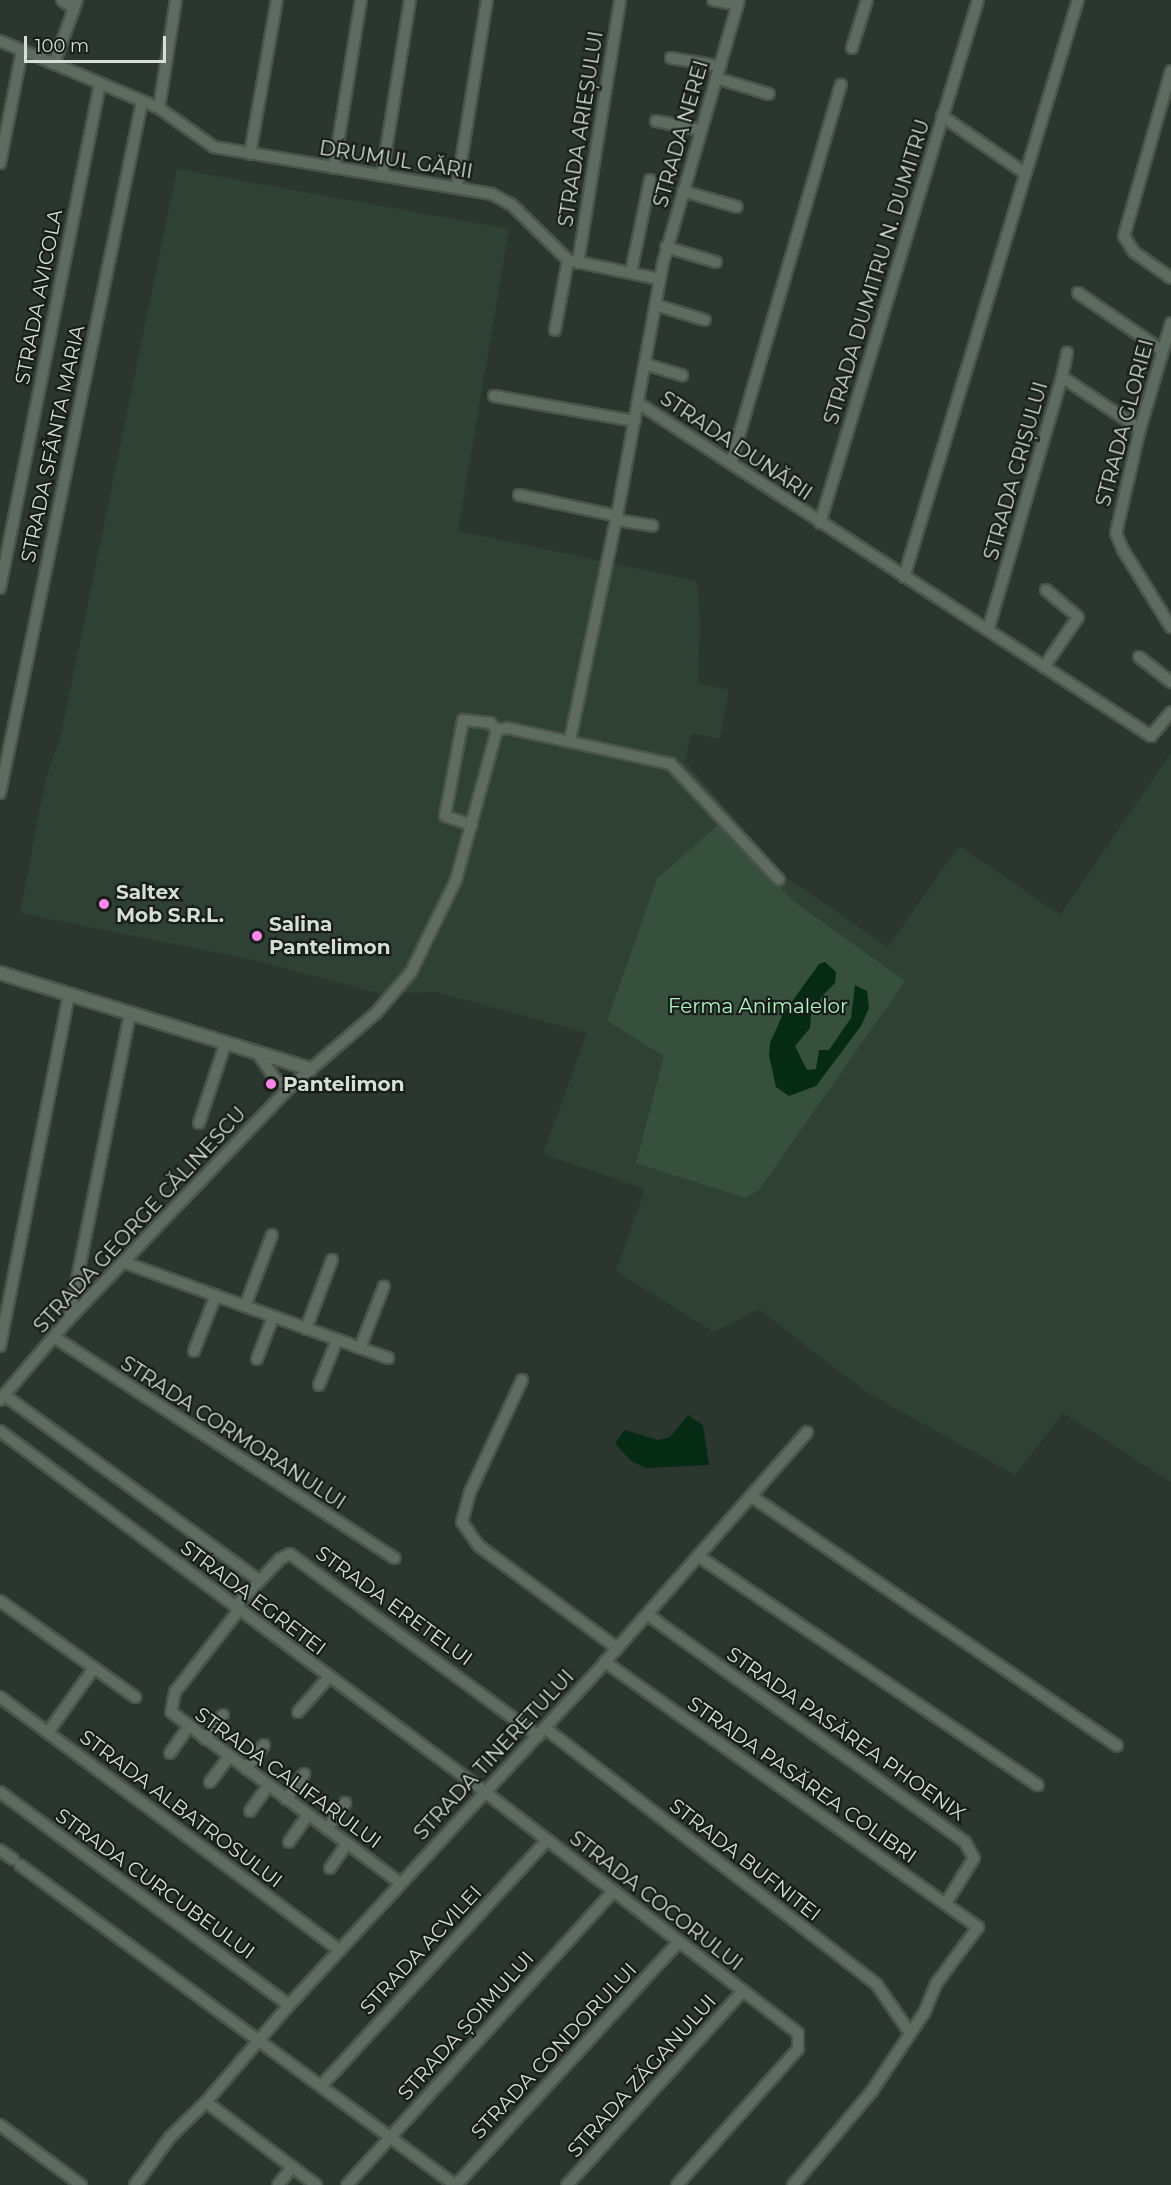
<!DOCTYPE html>
<meta charset="utf-8">
<style>
body{margin:0}
#map{position:relative;width:1171px;height:2185px;overflow:hidden;background:#2b372e;font-family:Montserrat,sans-serif}
div>[style]{position:absolute}
.built>*{inset:0;background:#2f4134}
.green>*{inset:0;background:#36503d}
.water>*{inset:0;background:#062b15}
.roads{filter:drop-shadow(2px 0 #4a544c) drop-shadow(-2px 0 #4a544c) drop-shadow(0 2px #4a544c) drop-shadow(0 -2px #4a544c)}
.minor>*{height:10px;margin:-5px;padding:0 5px;transform-origin:5px;border-radius:5px;background:#5e6b61}
.tertiary>*{height:12px;margin:-6px;padding:0 6px;transform-origin:6px;border-radius:6px;background:#5e6b61}
.dots>*{width:16px;height:16px;translate:-50% -50%;box-sizing:border-box;border:3px solid #181d19;border-radius:50%}
span{translate:-50% -50%;white-space:nowrap;text-align:center;line-height:1.15;-webkit-text-stroke:4.5px #181d19;paint-order:stroke}
.street-label{font-size:20px;color:#d7ded8}
.poi-label{font-size:20px;color:#d7ded8;font-weight:700}
.left{translate:0 -50%;text-align:left}
.park-label{font-size:20px;color:#adf6c1}
.scale{position:absolute;left:24px;top:36px;width:142px;height:27px;box-sizing:border-box;border:3px solid #d7ded8;border-top:0;padding-left:8px;font-size:18px;line-height:21px;white-space:nowrap;color:#d7ded8;-webkit-text-stroke:4px #181d19;paint-order:stroke}
</style>
<div id="map">
<div class="built">
<div style="clip-path:polygon(177px 169px,509px 229px,458px 531px,697px 581px,700px 623px,698px 683px,729px 690px,720px 739px,691px 733px,685px 761px,785px 877px,888px 947px,959px 846px,1060px 915px,1171px 753px,1171px 1482px,1063px 1413px,1015px 1475px,868px 1393px,758px 1309px,714px 1332px,616px 1271px,645px 1189px,543px 1154px,587px 1033px,436px 992px,378px 993px,249px 959px,20px 913px,45px 782px,61px 735px)"></div>
</div>
<div class="green">
<div style="clip-path:polygon(720px 823px,793px 901px,905px 981px,759px 1190px,745px 1198px,636px 1163px,664px 1056px,607px 1021px,657px 879px)"></div>
</div>
<div class="water">
<div style="clip-path:polygon(825px 962px,836px 972px,835px 983px,821px 997px,819px 1010px,811px 1014px,810px 1028px,795px 1046px,807px 1070px,816px 1069px,819px 1050px,829px 1050px,851px 1018px,855px 985px,867px 991px,869px 1008px,861px 1026px,816px 1086px,789px 1096px,776px 1087px,769px 1055px,770px 1043px,783px 1014px,819px 964px)"></div>
<div style="clip-path:polygon(688px 1415px,703px 1425px,709px 1465px,646px 1468px,631px 1461px,615px 1443px,625px 1430px,658px 1440px,670px 1437px)"></div>
</div>
<div class="roads">
<div class="minor">
<div style="left:62px;top:0;width:15px;rotate:37deg"></div>
<div style="left:713px;top:0;width:25px;rotate:11deg"></div>
<div style="left:0;top:41px;width:173px;rotate:22.8deg"></div>
<div style="left:159px;top:108px;width:67px;rotate:35.3deg"></div>
<div style="left:214px;top:147px;width:282px;rotate:9.6deg"></div>
<div style="left:492px;top:194px;width:23px;rotate:29deg"></div>
<div style="left:512px;top:205px;width:78px;rotate:44.5deg"></div>
<div style="left:568px;top:260px;width:93px;rotate:11.8deg"></div>
<div style="left:852px;top:48px;width:50px;rotate:-72.6deg"></div>
<div style="left:671px;top:58px;width:50px;rotate:9.3deg"></div>
<div style="left:54px;top:64px;width:68px;rotate:-70.2deg"></div>
<div style="left:1171px;top:71px;width:172px;rotate:105.9deg"></div>
<div style="left:1124px;top:236px;width:19px;rotate:58deg"></div>
<div style="left:1134px;top:252px;width:45px;rotate:35.1deg"></div>
<div style="left:716px;top:78px;width:55px;rotate:16.8deg"></div>
<div style="left:159px;top:108px;width:109px;rotate:-81.1deg"></div>
<div style="left:942px;top:116px;width:101px;rotate:34.5deg"></div>
<div style="left:656px;top:121px;width:46px;rotate:11.3deg"></div>
<div style="left:250px;top:154px;width:156px;rotate:-80.1deg"></div>
<div style="left:0;top:163px;width:114px;rotate:-78.9deg"></div>
<div style="left:334px;top:168px;width:170px;rotate:-80.9deg"></div>
<div style="left:382px;top:175px;width:177px;rotate:-80.9deg"></div>
<div style="left:457px;top:187px;width:189px;rotate:-80.9deg"></div>
<div style="left:683px;top:191px;width:56px;rotate:16.5deg"></div>
<div style="left:666px;top:247px;width:52px;rotate:16.7deg"></div>
<div style="left:578px;top:263px;width:266px;rotate:-80.9deg"></div>
<div style="left:631px;top:272px;width:94px;rotate:-78.3deg"></div>
<div style="left:1078px;top:293px;width:102px;rotate:34.2deg"></div>
<div style="left:656px;top:305px;width:51px;rotate:17deg"></div>
<div style="left:1171px;top:323px;width:110px;rotate:106.3deg"></div>
<div style="left:1140px;top:429px;width:107px;rotate:103deg"></div>
<div style="left:1116px;top:533px;width:18px;rotate:68deg"></div>
<div style="left:1123px;top:550px;width:91px;rotate:58.1deg"></div>
<div style="left:555px;top:330px;width:71px;rotate:-79.5deg"></div>
<div style="left:645px;top:364px;width:39px;rotate:17deg"></div>
<div style="left:1062px;top:377px;width:25px;rotate:-78deg"></div>
<div style="left:494px;top:396px;width:143px;rotate:10.1deg"></div>
<div style="left:638px;top:403px;width:612px;rotate:32.99deg"></div>
<div style="left:1151px;top:736px;width:31px;rotate:-50deg"></div>
<div style="left:731px;top:463px;width:394px;rotate:-73.8deg"></div>
<div style="left:519px;top:495px;width:100px;rotate:12.1deg"></div>
<div style="left:617px;top:520px;width:36px;rotate:9deg"></div>
<div style="left:820px;top:523px;width:546px;rotate:-73.19deg"></div>
<div style="left:904px;top:577px;width:603px;rotate:-73.22deg"></div>
<div style="left:0;top:588px;width:514px;rotate:-78.78deg"></div>
<div style="left:988px;top:630px;width:264px;rotate:-73.7deg"></div>
<div style="left:1062px;top:377px;width:94px;rotate:33.7deg"></div>
<div style="left:1139px;top:657px;width:41px;rotate:38deg"></div>
<div style="left:1044px;top:667px;width:60px;rotate:-55.8deg"></div>
<div style="left:1078px;top:617px;width:42px;rotate:-139.8deg"></div>
<div style="left:570px;top:740px;width:229px;rotate:-78.2deg"></div>
<div style="left:617px;top:516px;width:257px;rotate:-79.7deg"></div>
<div style="left:663px;top:263px;width:274px;rotate:-73.9deg"></div>
<div style="left:0;top:793px;width:705px;rotate:-78.39deg"></div>
<div style="left:472px;top:825px;width:28px;rotate:-162deg"></div>
<div style="left:445px;top:816px;width:98px;rotate:-79.4deg"></div>
<div style="left:463px;top:720px;width:27px;rotate:6deg"></div>
<div style="left:490px;top:723px;width:10px;rotate:45deg"></div>
<div style="left:257px;top:1052px;width:34px;rotate:56deg"></div>
<div style="left:276px;top:1080px;width:16px;rotate:27deg"></div>
<div style="left:199px;top:1123px;width:85px;rotate:-71.6deg"></div>
<div style="left:123px;top:1262px;width:282px;rotate:19.9deg"></div>
<div style="left:245px;top:1306px;width:76px;rotate:-69.2deg"></div>
<div style="left:69px;top:1319px;width:312px;rotate:-78.7deg"></div>
<div style="left:306px;top:1329px;width:74px;rotate:-69.4deg"></div>
<div style="left:54px;top:1337px;width:406px;rotate:33deg"></div>
<div style="left:0;top:1346px;width:358px;rotate:-78.9deg"></div>
<div style="left:360px;top:1348px;width:66px;rotate:-68.8deg"></div>
<div style="left:194px;top:1351px;width:60px;rotate:-68.6deg"></div>
<div style="left:257px;top:1359px;width:45px;rotate:-69.1deg"></div>
<div style="left:522px;top:1380px;width:123px;rotate:114.9deg"></div>
<div style="left:470px;top:1492px;width:31px;rotate:105deg"></div>
<div style="left:462px;top:1522px;width:29px;rotate:55deg"></div>
<div style="left:479px;top:1546px;width:172px;rotate:36.5deg"></div>
<div style="left:319px;top:1385px;width:48px;rotate:-68.2deg"></div>
<div style="left:4px;top:1395px;width:315px;rotate:36deg"></div>
<div style="left:0;top:1400px;width:106px;rotate:-49.6deg"></div>
<div style="left:69px;top:1319px;width:320px;rotate:-46.4deg"></div>
<div style="left:290px;top:1087px;width:113px;rotate:-40.7deg"></div>
<div style="left:376px;top:1013px;width:54px;rotate:-49.5deg"></div>
<div style="left:411px;top:972px;width:102px;rotate:-63.9deg"></div>
<div style="left:456px;top:880px;width:156px;rotate:-74.7deg"></div>
<div style="left:497px;top:730px;width:10px;rotate:-11deg"></div>
<div style="left:507px;top:728px;width:168px;rotate:12.4deg"></div>
<div style="left:671px;top:764px;width:158px;rotate:47deg"></div>
<div style="left:0;top:1431px;width:605px;rotate:36.66deg"></div>
<div style="left:485px;top:1792px;width:395px;rotate:37.6deg"></div>
<div style="left:798px;top:2033px;width:16px;rotate:90deg"></div>
<div style="left:798px;top:2049px;width:182px;rotate:131.7deg"></div>
<div style="left:751px;top:1496px;width:443px;rotate:34.3deg"></div>
<div style="left:698px;top:1556px;width:410px;rotate:34deg"></div>
<div style="left:0;top:1601px;width:166px;rotate:35.4deg"></div>
<div style="left:235px;top:1607px;width:66px;rotate:-46.8deg"></div>
<div style="left:280px;top:1559px;width:11px;rotate:-27deg"></div>
<div style="left:290px;top:1554px;width:308px;rotate:36.3deg"></div>
<div style="left:239px;top:1610px;width:104px;rotate:128deg"></div>
<div style="left:175px;top:1692px;width:20px;rotate:101deg"></div>
<div style="left:171px;top:1712px;width:286px;rotate:36.7deg"></div>
<div style="left:648px;top:1615px;width:390px;rotate:35.6deg"></div>
<div style="left:965px;top:1842px;width:18px;rotate:61deg"></div>
<div style="left:974px;top:1858px;width:53px;rotate:121.9deg"></div>
<div style="left:605px;top:1662px;width:458px;rotate:35.4deg"></div>
<div style="left:978px;top:1927px;width:71px;rotate:126.4deg"></div>
<div style="left:936px;top:1984px;width:31px;rotate:112deg"></div>
<div style="left:924px;top:2013px;width:94px;rotate:123.7deg"></div>
<div style="left:872px;top:2091px;width:123px;rotate:130deg"></div>
<div style="left:0;top:1697px;width:424px;rotate:36.7deg"></div>
<div style="left:298px;top:1712px;width:47px;rotate:-48.5deg"></div>
<div style="left:545px;top:1728px;width:420px;rotate:37.7deg"></div>
<div style="left:877px;top:1985px;width:58px;rotate:55.5deg"></div>
<div style="left:48px;top:1732px;width:79px;rotate:-54.3deg"></div>
<div style="left:205px;top:1739px;width:30px;rotate:-53deg"></div>
<div style="left:170px;top:1753px;width:32px;rotate:-55deg"></div>
<div style="left:246px;top:1769px;width:30px;rotate:-53deg"></div>
<div style="left:210px;top:1782px;width:31px;rotate:-53deg"></div>
<div style="left:0;top:1792px;width:359px;rotate:36.4deg"></div>
<div style="left:286px;top:1799px;width:31px;rotate:-54deg"></div>
<div style="left:250px;top:1811px;width:31px;rotate:-54deg"></div>
<div style="left:327px;top:1829px;width:32px;rotate:-55deg"></div>
<div style="left:289px;top:1842px;width:33px;rotate:-55deg"></div>
<div style="left:0;top:1850px;width:16px;rotate:35deg"></div>
<div style="left:20px;top:1865px;width:540px;rotate:36.34deg"></div>
<div style="left:330px;top:1868px;width:29px;rotate:-55deg"></div>
<div style="left:322px;top:2085px;width:333px;rotate:-47.4deg"></div>
<div style="left:206px;top:2102px;width:138px;rotate:37deg"></div>
<div style="left:0;top:2125px;width:101px;rotate:36.5deg"></div>
<div style="left:135px;top:2185px;width:59px;rotate:-53.9deg"></div>
<div style="left:170px;top:2137px;width:50px;rotate:-44.2deg"></div>
<div style="left:206px;top:2102px;width:128px;rotate:-49.4deg"></div>
<div style="left:289px;top:2005px;width:466px;rotate:-47.3deg"></div>
<div style="left:605px;top:1662px;width:306px;rotate:-48.7deg"></div>
<div style="left:278px;top:2185px;width:23px;rotate:-52deg"></div>
<div style="left:347px;top:2185px;width:396px;rotate:-47.8deg"></div>
<div style="left:456px;top:2185px;width:330px;rotate:-47.5deg"></div>
<div style="left:567px;top:2185px;width:262px;rotate:-47.8deg"></div>
</div>
<div class="tertiary">
<div style="left:0;top:973px;width:325px;rotate:17.2deg"></div>
</div>
</div>
<div class="dots">
<div style="left:104px;top:904px;background:#f987e9"></div>
<div style="left:257px;top:936px;background:#f987e9"></div>
<div style="left:271px;top:1084px;background:#f987e9"></div>
</div>
<div class="street-label">
<span style="left:581px;top:129px;rotate:-81deg">STRADA ARIEȘULUI</span>
<span style="left:681px;top:134px;rotate:-74deg">STRADA NEREI</span>
<span style="left:396px;top:160px;rotate:9deg">DRUMUL GĂRII</span>
<span style="left:877px;top:272px;rotate:-73deg">STRADA DUMITRU N. DUMITRU</span>
<span style="left:39px;top:297px;rotate:-79deg">STRADA AVICOLA</span>
<span style="left:1125px;top:423px;rotate:-75deg">STRADA GLORIEI</span>
<span style="left:53px;top:444px;rotate:-78deg">STRADA SFÂNTA MARIA</span>
<span style="left:736px;top:446px;rotate:34deg">STRADA DUNĂRII</span>
<span style="left:1016px;top:471px;rotate:-74deg">STRADA CRIȘULUI</span>
<span style="left:140px;top:1220px;rotate:-47deg">STRADA GEORGE CĂLINESCU</span>
<span style="left:233px;top:1433px;rotate:33deg">STRADA CORMORANULUI</span>
<span style="left:253px;top:1598px;rotate:37deg">STRADA EGRETEI</span>
<span style="left:394px;top:1606px;rotate:36deg">STRADA ERETELUI</span>
<span style="left:846px;top:1734px;rotate:35deg">STRADA PASĂREA PHOENIX</span>
<span style="left:494px;top:1755px;rotate:-47deg">STRADA TINERETULUI</span>
<span style="left:288px;top:1778px;rotate:36deg">STRADA CALIFARULUI</span>
<span style="left:802px;top:1780px;rotate:35deg">STRADA PASĂREA COLIBRI</span>
<span style="left:181px;top:1809px;rotate:37deg">STRADA ALBATROSULUI</span>
<span style="left:745px;top:1860px;rotate:38deg">STRADA BUFNITEI</span>
<span style="left:155px;top:1884px;rotate:36deg">STRADA CURCUBEULUI</span>
<span style="left:656px;top:1901px;rotate:38deg">STRADA COCORULUI</span>
<span style="left:421px;top:1950px;rotate:-47deg">STRADA ACVILEI</span>
<span style="left:466px;top:2026px;rotate:-48deg">STRADA ȘOIMULUI</span>
<span style="left:554px;top:2051px;rotate:-47deg">STRADA CONDORULUI</span>
<span style="left:642px;top:2076px;rotate:-48deg">STRADA ZĂGANULUI</span>
</div>
<div class="poi-label">
<span class="left" style="left:116px;top:904px">Saltex<br>Mob S.R.L.</span>
<span class="left" style="left:269px;top:936px">Salina<br>Pantelimon</span>
<span class="left" style="left:283px;top:1084px">Pantelimon</span>
</div>
<div class="park-label">
<span style="left:758px;top:1006px">Ferma Animalelor</span>
</div>
<div class="scale">100 m</div>
</div>
